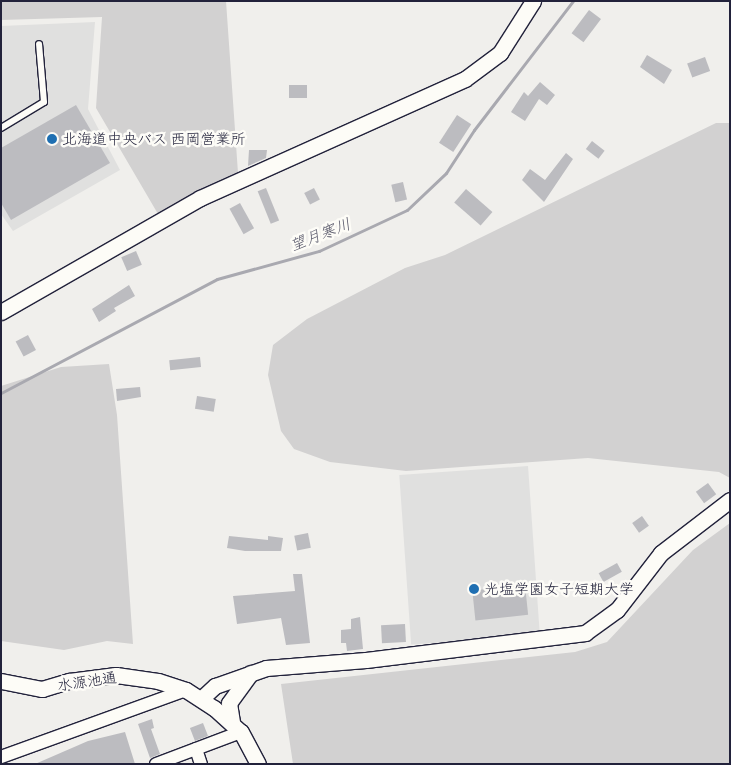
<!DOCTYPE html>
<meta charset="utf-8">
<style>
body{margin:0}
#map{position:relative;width:731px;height:765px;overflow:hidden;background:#f0efec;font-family:"Patrick Hand","Klee One",sans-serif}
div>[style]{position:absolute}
.built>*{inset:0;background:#e0e0df;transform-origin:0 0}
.green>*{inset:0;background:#d2d1d1}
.stream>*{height:3px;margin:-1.5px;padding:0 1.5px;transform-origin:1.5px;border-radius:1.5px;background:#a9a9b0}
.building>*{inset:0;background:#bcbcc0;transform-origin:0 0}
.roads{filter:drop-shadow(1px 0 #22223b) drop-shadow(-1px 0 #22223b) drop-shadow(0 1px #22223b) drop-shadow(0 -1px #22223b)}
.service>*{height:6px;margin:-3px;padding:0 3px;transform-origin:3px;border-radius:3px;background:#fdfcf7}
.minor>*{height:12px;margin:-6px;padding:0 6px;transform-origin:6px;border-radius:6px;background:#fdfcf7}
.tertiary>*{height:15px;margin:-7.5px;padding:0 7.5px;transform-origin:7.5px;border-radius:7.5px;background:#fdfcf7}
.dots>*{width:14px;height:14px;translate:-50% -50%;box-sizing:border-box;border:2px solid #fdfcf7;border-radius:50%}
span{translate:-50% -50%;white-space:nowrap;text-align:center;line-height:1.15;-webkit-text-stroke:5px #fdfcf7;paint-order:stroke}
.poi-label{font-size:15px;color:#22223b}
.left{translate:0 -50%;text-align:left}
.street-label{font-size:15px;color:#22223b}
.water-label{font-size:16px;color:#58586a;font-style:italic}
.frame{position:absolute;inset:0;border:2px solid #22223b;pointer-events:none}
</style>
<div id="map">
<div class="built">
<div style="clip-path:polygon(95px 22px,88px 109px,120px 170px,13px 231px,1px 214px,1px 26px)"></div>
<div style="left:528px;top:466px;width:170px;height:129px;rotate:86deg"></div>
</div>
<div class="green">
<div style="clip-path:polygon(1px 1px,226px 1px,238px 173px,158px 214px,96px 108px,102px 17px,1px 20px)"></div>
<div style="clip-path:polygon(716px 123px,730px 123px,730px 478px,719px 472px,588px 458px,406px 471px,330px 462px,294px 449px,281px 431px,268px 375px,273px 345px,307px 319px,405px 268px,445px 255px)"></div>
<div style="clip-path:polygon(109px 364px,117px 415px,133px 644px,107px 641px,64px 650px,1px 641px,1px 386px,61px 367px)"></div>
<div style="clip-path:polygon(730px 523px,730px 764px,293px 764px,281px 684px,575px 652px,607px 642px,693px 550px)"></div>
</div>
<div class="stream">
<div style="left:1px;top:393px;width:244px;rotate:-27.8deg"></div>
<div style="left:217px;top:279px;width:106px;rotate:-15.4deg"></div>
<div style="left:319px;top:251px;width:97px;rotate:-25deg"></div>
<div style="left:407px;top:210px;width:54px;rotate:-43.5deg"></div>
<div style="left:446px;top:173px;width:51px;rotate:-56.9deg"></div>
<div style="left:474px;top:130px;width:163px;rotate:-52.5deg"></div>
</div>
<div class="building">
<div style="left:589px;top:10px;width:15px;height:29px;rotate:37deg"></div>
<div style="clip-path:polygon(647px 55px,672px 70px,664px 84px,640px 67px)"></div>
<div style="left:705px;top:57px;width:15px;height:19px;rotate:70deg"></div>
<div style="clip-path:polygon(540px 82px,555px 95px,547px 105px,539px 99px,525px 121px,511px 112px,524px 92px,528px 96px)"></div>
<div style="left:289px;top:85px;width:18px;height:13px"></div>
<div style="clip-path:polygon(76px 105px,110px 163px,11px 220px,1px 203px,1px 148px)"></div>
<div style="left:457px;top:115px;width:17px;height:33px;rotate:33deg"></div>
<div style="left:592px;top:141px;width:16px;height:10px;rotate:38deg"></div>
<div style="clip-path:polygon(249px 150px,267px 150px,266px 158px,248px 166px)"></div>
<div style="clip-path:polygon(566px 153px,573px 159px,544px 202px,522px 180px,530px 169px,545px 180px)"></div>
<div style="left:403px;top:182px;width:18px;height:12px;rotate:77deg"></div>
<div style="left:266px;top:188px;width:35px;height:9px;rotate:68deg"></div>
<div style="left:314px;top:188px;width:13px;height:11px;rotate:63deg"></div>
<div style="left:466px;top:189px;width:35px;height:18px;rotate:41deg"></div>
<div style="left:240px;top:203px;width:29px;height:12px;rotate:61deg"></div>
<div style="left:136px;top:251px;width:15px;height:16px;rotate:67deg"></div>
<div style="clip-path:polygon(129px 285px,135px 296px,114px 308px,116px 311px,99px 322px,92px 309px)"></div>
<div style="left:28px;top:335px;width:17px;height:14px;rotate:62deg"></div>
<div style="left:200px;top:357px;width:10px;height:31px;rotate:84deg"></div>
<div style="clip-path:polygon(140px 387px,141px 397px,117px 401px,116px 389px)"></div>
<div style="left:197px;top:396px;width:19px;height:13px;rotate:9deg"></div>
<div style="left:708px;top:483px;width:14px;height:15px;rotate:54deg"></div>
<div style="left:642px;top:516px;width:12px;height:12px;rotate:55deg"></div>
<div style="left:308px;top:533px;width:15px;height:14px;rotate:79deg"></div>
<div style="clip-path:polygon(229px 536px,268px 540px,268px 536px,283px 538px,281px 551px,245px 551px,227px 548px)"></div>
<div style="left:617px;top:563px;width:10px;height:21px;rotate:61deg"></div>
<div style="clip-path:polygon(293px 574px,302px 574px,310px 643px,286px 645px,281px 618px,237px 624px,233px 596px,295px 591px)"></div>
<div style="left:525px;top:585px;width:30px;height:53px;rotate:84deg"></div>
<div style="clip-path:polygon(360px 617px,363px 649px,347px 651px,346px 643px,341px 643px,341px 630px,351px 629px,351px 619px)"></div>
<div style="left:405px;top:624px;width:18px;height:24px;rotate:87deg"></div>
<div style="clip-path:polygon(152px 719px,154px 728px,151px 729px,160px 754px,150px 758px,138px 724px)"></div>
<div style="left:203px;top:723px;width:14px;height:14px;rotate:69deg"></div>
<div style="clip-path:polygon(125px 732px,135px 764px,35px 764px,88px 741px)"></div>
</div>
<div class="roads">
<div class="service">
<div style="left:1px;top:128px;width:50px;rotate:-31.2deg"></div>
<div style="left:44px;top:102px;width:58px;rotate:-94.9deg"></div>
</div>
<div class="minor">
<div style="left:196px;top:749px;width:16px;rotate:72deg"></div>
<div style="left:1px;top:757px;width:197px;rotate:-19.9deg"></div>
<div style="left:156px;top:764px;width:91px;rotate:-20.6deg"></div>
</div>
<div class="tertiary">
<div style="left:1px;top:312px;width:229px;rotate:-29.8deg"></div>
<div style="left:200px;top:198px;width:290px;rotate:-24.2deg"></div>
<div style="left:465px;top:79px;width:44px;rotate:-36.6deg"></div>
<div style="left:500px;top:53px;width:62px;rotate:-57.6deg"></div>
<div style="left:1px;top:681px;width:42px;rotate:11deg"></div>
<div style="left:42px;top:689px;width:28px;rotate:-17deg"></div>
<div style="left:69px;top:681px;width:47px;rotate:-7.3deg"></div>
<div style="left:116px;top:675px;width:42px;rotate:8.1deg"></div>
<div style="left:158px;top:681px;width:29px;rotate:18deg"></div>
<div style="left:186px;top:690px;width:33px;rotate:33deg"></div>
<div style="left:214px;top:708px;width:36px;rotate:42deg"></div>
<div style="left:241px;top:732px;width:36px;rotate:62deg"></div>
<div style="left:202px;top:698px;width:18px;rotate:-43deg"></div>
<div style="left:215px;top:686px;width:54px;rotate:-19.4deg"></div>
<div style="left:266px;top:668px;width:100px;rotate:-4.6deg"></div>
<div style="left:366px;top:660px;width:221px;rotate:-7deg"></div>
<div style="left:585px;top:633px;width:39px;rotate:-36deg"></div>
<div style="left:617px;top:610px;width:72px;rotate:-52.3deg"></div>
<div style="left:661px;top:553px;width:87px;rotate:-37.5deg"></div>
<div style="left:232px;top:722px;width:19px;rotate:-99deg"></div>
<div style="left:229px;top:703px;width:37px;rotate:-54deg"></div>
</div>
</div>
<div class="dots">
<div style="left:52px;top:139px;background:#1f6fb2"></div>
<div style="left:474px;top:589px;background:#1f6fb2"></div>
</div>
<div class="poi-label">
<span class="left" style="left:62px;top:139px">北海道中央バス 西岡営業所</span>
<span class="left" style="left:484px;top:589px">光塩学園女子短期大学</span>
</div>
<div class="street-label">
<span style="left:87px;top:681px;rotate:-8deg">水源池通</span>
</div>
<div class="water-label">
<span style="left:320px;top:234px;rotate:-21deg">望月寒川</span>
</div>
<div class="frame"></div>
</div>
